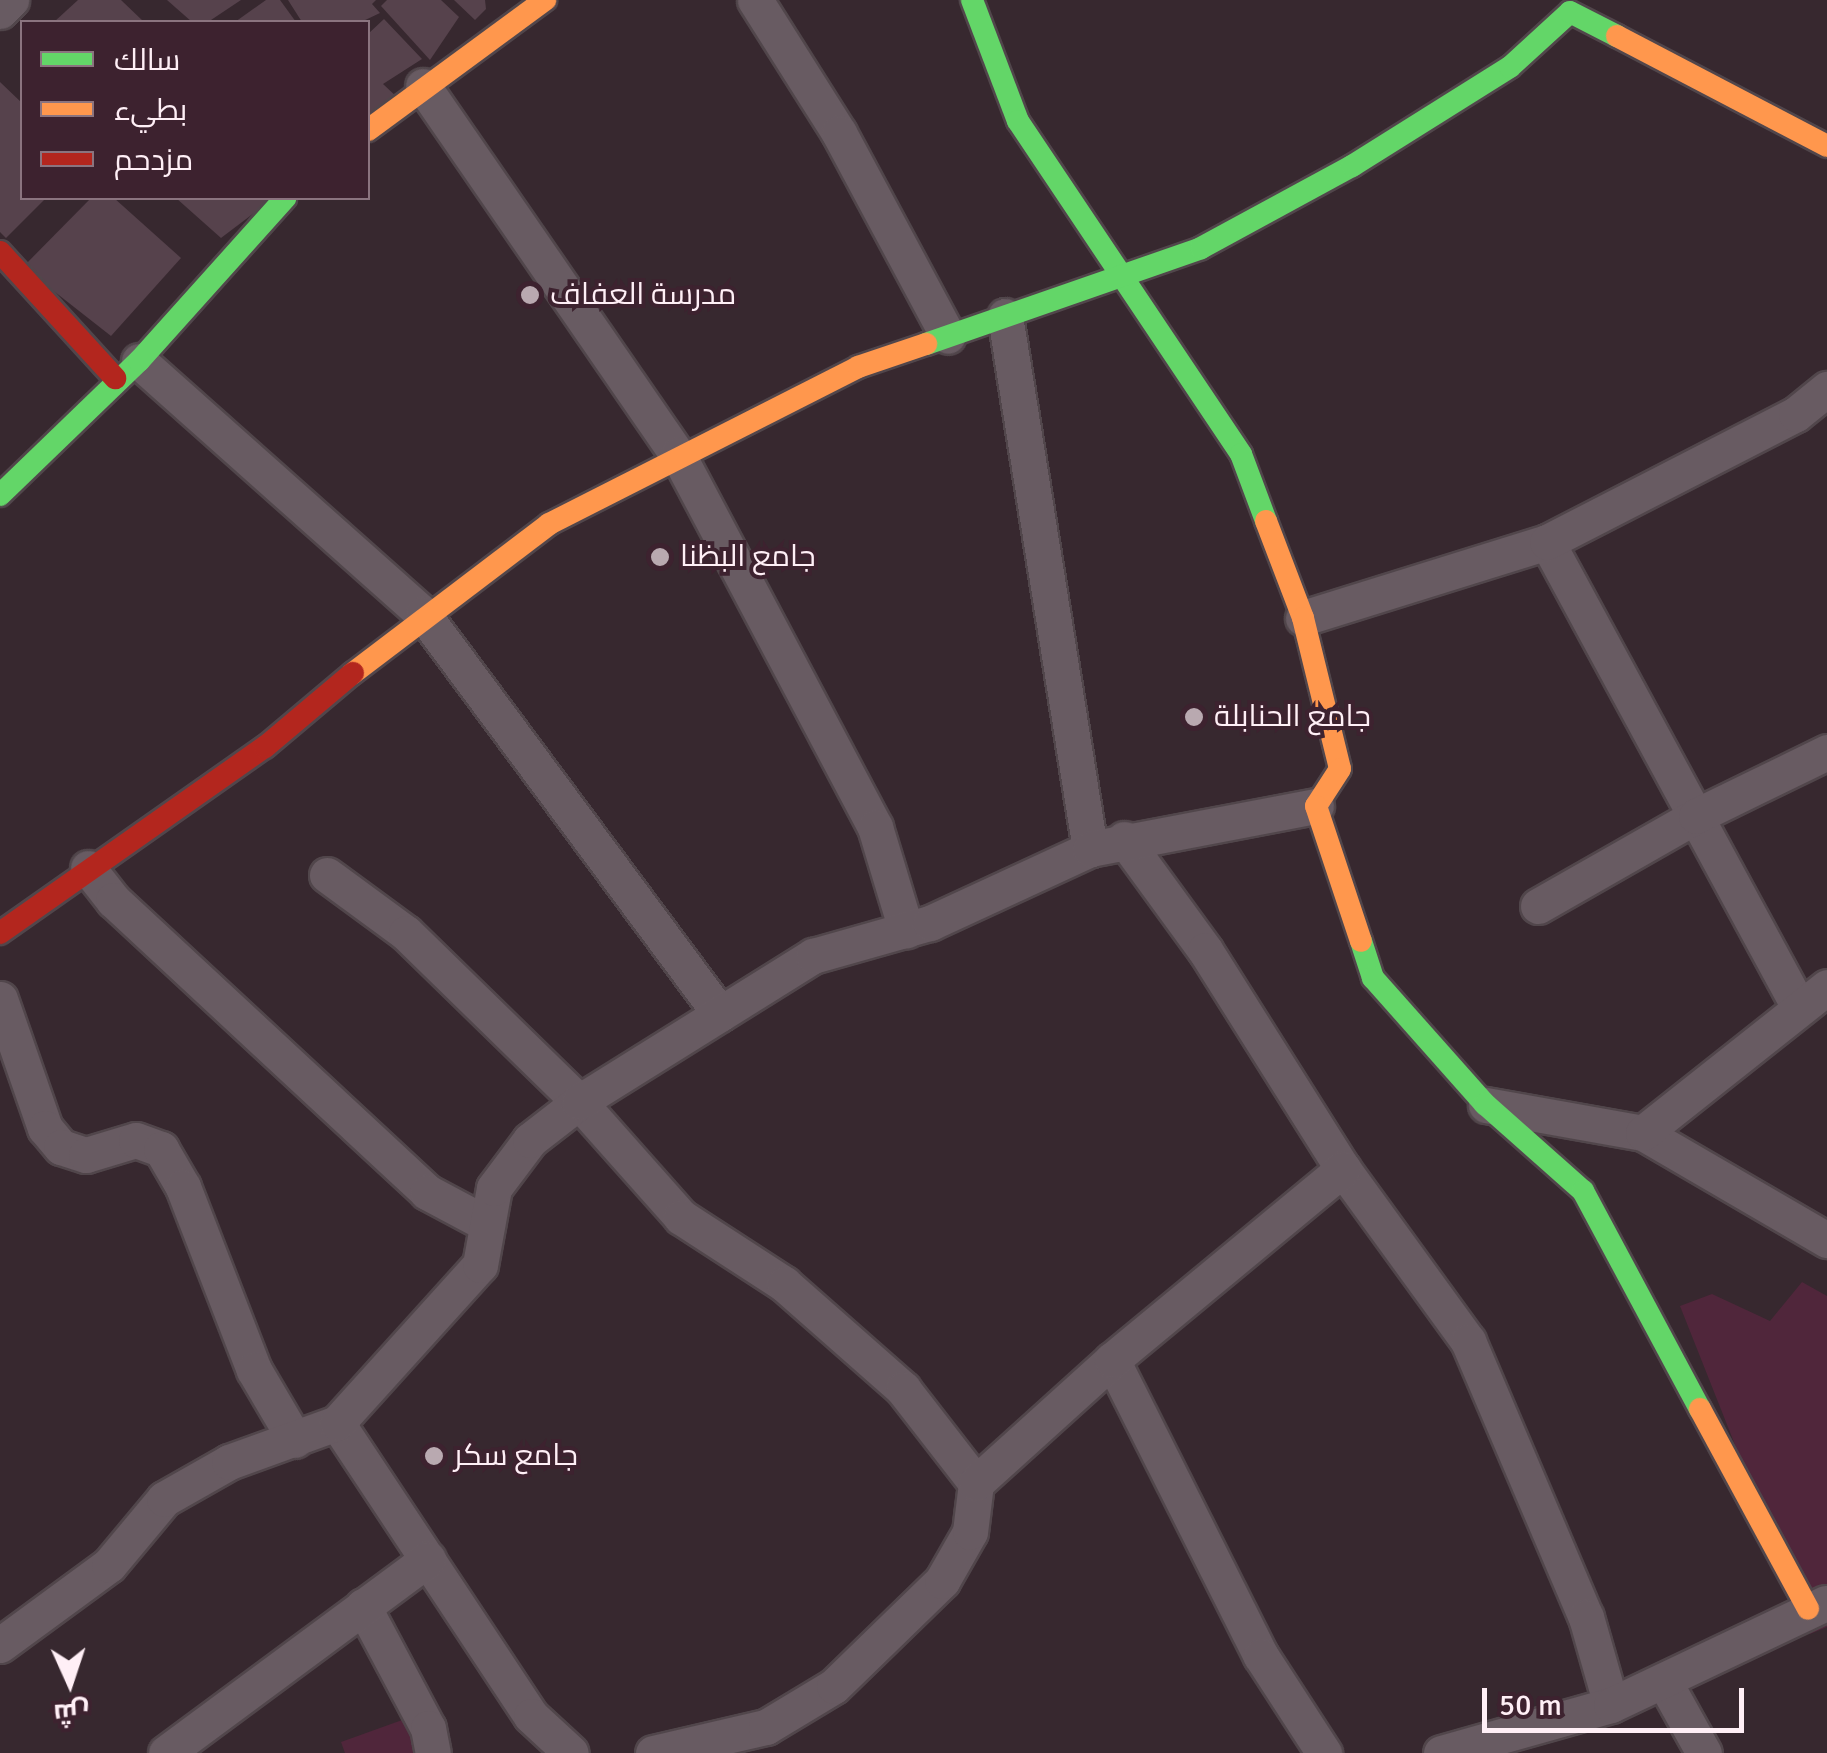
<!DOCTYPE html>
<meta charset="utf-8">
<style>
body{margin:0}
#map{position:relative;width:1827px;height:1753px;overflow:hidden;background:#37282f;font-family:Signika,Cairo,sans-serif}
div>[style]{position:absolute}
.green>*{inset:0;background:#50263b}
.building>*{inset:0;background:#56424c}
.roads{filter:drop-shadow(2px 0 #51464b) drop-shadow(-2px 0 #51464b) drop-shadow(0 2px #51464b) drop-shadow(0 -2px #51464b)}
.street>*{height:35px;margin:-17.5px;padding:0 17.5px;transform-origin:17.5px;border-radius:17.5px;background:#685b62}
.fast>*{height:22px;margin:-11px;padding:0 11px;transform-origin:11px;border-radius:11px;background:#63d668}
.slow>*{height:22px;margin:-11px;padding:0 11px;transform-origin:11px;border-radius:11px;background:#ff974d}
.jam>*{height:22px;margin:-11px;padding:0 11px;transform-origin:11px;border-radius:11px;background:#b3261e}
.dots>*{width:28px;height:28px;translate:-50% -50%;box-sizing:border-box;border:5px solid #3d222f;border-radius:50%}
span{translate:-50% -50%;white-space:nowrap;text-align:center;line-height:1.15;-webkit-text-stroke:8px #3d222f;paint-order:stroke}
.poi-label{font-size:30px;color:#ffeff6}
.left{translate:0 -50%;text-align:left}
.legend{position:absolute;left:20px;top:20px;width:350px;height:180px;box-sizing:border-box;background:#3d222f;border:2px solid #8b747f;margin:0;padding:12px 18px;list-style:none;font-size:30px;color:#ffeff6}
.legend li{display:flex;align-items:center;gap:20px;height:50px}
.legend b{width:50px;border:2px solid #8b747f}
.north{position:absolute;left:20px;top:1633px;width:100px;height:100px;-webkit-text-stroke:8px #3d222f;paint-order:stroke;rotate:177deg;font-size:28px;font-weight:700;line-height:40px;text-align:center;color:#ffeff6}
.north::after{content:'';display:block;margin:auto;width:35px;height:45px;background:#ffeff6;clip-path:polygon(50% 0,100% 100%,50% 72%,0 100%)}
.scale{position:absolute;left:1482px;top:1688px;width:262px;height:45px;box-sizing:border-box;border:5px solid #ffeff6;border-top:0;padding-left:12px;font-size:30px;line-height:35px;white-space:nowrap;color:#ffeff6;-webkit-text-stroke:8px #3d222f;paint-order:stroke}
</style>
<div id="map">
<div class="green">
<div style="clip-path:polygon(1802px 1282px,1827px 1296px,1827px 1627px,1810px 1634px,1680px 1306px,1712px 1294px,1770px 1321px)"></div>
<div style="clip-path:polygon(430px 1710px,448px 1753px,345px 1753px,341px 1742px)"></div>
</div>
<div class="building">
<div style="clip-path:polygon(78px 0,121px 0,144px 22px,54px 22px)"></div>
<div style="clip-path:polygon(167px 0,241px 0,208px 22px,192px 22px)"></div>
<div style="clip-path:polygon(266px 0,280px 0,296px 22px,235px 22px)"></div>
<div style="clip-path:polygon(288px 0,376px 0,372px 4px,380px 13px,361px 22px,302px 22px)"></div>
<div style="clip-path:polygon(387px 0,441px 0,459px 17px,430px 60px,381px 6px)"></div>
<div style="clip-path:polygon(454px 0,485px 0,486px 9px,475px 20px)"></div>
<div style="clip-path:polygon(384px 19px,422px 59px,383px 84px,399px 99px,368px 122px,368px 34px)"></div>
<div style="clip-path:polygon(0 82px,22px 103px,22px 198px,46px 198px,6px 238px,0 232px)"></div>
<div style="clip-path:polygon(91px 198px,114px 198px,181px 258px,111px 336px,23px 267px)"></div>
<div style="clip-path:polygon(176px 198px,274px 198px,221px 238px)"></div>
</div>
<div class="roads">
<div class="street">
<div style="left:755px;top:0;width:157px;rotate:57.7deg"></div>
<div style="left:839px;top:133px;width:230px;rotate:61.8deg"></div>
<div style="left:0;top:11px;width:16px;rotate:-45deg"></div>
<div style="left:423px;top:86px;width:449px;rotate:55.4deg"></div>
<div style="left:678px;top:455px;width:421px;rotate:62.1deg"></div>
<div style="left:875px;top:827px;width:108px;rotate:73.2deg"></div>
<div style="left:1005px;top:316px;width:540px;rotate:80.94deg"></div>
<div style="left:139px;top:361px;width:380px;rotate:41.7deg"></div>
<div style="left:423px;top:614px;width:498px;rotate:53.4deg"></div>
<div style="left:1547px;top:542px;width:529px;rotate:61.55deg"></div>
<div style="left:1303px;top:618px;width:256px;rotate:-17.3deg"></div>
<div style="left:1547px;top:542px;width:280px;rotate:-27.2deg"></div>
<div style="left:1796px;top:414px;width:40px;rotate:-39deg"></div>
<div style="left:1124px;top:839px;width:137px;rotate:53.9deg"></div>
<div style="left:1205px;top:950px;width:259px;rotate:57.8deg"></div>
<div style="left:1343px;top:1169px;width:213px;rotate:54deg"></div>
<div style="left:1468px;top:1341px;width:300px;rotate:66.9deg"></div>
<div style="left:1586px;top:1617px;width:91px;rotate:74.1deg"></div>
<div style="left:88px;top:868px;width:41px;rotate:52deg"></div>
<div style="left:113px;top:900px;width:429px;rotate:42.9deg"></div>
<div style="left:427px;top:1192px;width:68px;rotate:28.1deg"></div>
<div style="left:327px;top:875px;width:98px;rotate:36.3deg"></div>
<div style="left:406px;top:933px;width:242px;rotate:44.3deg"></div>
<div style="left:579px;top:1102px;width:154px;rotate:48.4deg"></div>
<div style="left:681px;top:1217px;width:123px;rotate:33deg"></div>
<div style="left:784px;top:1284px;width:159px;rotate:41.4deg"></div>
<div style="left:903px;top:1389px;width:119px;rotate:52.2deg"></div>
<div style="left:1538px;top:906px;width:182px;rotate:-29.7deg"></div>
<div style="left:1696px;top:816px;width:146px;rotate:-26deg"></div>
<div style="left:0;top:999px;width:137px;rotate:70.8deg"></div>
<div style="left:45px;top:1128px;width:25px;rotate:50deg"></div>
<div style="left:61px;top:1147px;width:26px;rotate:18deg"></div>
<div style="left:86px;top:1155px;width:52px;rotate:-16.7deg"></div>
<div style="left:136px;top:1140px;width:27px;rotate:20deg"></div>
<div style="left:161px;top:1149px;width:44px;rotate:59.9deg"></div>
<div style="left:183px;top:1187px;width:196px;rotate:68.8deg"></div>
<div style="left:254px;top:1370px;width:81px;rotate:59.6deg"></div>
<div style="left:1486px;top:1105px;width:159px;rotate:10.1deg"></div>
<div style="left:1643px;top:1133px;width:213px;rotate:30.2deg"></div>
<div style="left:1643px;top:1133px;width:235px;rotate:-38.4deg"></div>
<div style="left:1112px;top:1360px;width:331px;rotate:63.3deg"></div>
<div style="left:1261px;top:1656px;width:116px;rotate:57deg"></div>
<div style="left:337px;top:1423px;width:351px;rotate:56.5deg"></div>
<div style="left:531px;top:1716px;width:54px;rotate:42.8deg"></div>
<div style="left:363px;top:1606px;width:138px;rotate:62deg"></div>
<div style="left:428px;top:1728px;width:25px;rotate:79deg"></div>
<div style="left:0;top:1645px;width:135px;rotate:-36.3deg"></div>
<div style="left:109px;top:1565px;width:86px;rotate:-50.2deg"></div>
<div style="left:164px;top:1499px;width:75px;rotate:-29.6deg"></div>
<div style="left:229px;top:1462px;width:115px;rotate:-19.9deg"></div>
<div style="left:337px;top:1423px;width:213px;rotate:-47.9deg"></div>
<div style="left:480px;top:1265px;width:78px;rotate:-79.7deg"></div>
<div style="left:494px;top:1188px;width:60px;rotate:-53.1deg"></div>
<div style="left:530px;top:1140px;width:62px;rotate:-37.8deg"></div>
<div style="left:579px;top:1102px;width:276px;rotate:-32deg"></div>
<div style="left:813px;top:956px;width:122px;rotate:-15.8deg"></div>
<div style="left:930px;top:923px;width:176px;rotate:-24.8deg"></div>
<div style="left:1090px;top:849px;width:230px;rotate:-10.8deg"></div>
<div style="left:1665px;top:1683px;width:80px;rotate:60.9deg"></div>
<div style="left:166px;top:1753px;width:326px;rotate:-36.5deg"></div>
<div style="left:653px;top:1753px;width:116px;rotate:-13deg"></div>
<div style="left:766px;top:1727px;width:79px;rotate:-31.1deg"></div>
<div style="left:834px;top:1686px;width:151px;rotate:-44.2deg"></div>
<div style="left:942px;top:1581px;width:56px;rotate:-60.3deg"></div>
<div style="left:970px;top:1532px;width:49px;rotate:-83deg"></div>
<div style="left:976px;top:1483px;width:183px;rotate:-42.1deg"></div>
<div style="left:1112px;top:1360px;width:300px;rotate:-39.6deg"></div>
<div style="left:1441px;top:1753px;width:177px;rotate:-15.8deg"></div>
<div style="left:1611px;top:1705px;width:238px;rotate:-25.4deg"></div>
</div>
<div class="fast">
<div style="left:972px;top:0;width:129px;rotate:69.2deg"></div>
<div style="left:1018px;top:121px;width:401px;rotate:56.2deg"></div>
<div style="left:1241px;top:454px;width:72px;rotate:69.5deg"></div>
<div style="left:926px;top:344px;width:291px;rotate:-19.2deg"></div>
<div style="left:1201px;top:248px;width:172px;rotate:-28.5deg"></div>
<div style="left:1352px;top:166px;width:186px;rotate:-32.1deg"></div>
<div style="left:1510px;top:67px;width:81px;rotate:-42.5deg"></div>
<div style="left:1570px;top:12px;width:53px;rotate:27.1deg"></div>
<div style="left:0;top:495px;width:193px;rotate:-44deg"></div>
<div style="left:139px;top:361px;width:219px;rotate:-48.1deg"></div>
<div style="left:1361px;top:941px;width:39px;rotate:72deg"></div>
<div style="left:1373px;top:978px;width:169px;rotate:48.4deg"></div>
<div style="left:1485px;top:1104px;width:131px;rotate:41.6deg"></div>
<div style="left:1583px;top:1191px;width:247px;rotate:61.8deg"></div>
</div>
<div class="slow">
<div style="left:1617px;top:36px;width:237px;rotate:27.6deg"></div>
<div style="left:368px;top:130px;width:220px;rotate:-36.3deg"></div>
<div style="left:1266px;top:521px;width:104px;rotate:69.1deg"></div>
<div style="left:1303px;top:618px;width:155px;rotate:76.2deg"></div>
<div style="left:1340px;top:769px;width:44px;rotate:123deg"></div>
<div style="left:1316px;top:806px;width:142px;rotate:71.6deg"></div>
<div style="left:353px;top:673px;width:246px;rotate:-37.2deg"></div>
<div style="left:549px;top:524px;width:347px;rotate:-26.9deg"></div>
<div style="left:858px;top:367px;width:72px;rotate:-18.7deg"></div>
<div style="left:1700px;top:1409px;width:227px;rotate:61.6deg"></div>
</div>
<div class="jam">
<div style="left:0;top:252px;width:171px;rotate:47.6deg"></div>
<div style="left:0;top:933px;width:324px;rotate:-35.1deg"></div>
<div style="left:265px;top:747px;width:115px;rotate:-40.1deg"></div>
</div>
</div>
<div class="dots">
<div style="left:530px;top:295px;background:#b9a9b0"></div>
<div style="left:660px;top:557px;background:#b9a9b0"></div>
<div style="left:1194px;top:717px;background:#b9a9b0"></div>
<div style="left:434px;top:1456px;background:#b9a9b0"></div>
</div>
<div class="poi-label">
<span class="left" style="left:550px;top:295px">مدرسة العفاف</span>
<span class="left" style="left:680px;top:557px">جامع البظنا</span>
<span class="left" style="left:1214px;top:717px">جامع الحنابلة</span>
<span class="left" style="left:454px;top:1456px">جامع سكر</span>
</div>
<ul class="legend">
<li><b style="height:12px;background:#63d668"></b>سالك</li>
<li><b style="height:12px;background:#ff974d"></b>بطيء</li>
<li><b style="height:12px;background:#b3261e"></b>مزدحم</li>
</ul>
<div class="north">ش</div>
<div class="scale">50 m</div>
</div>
